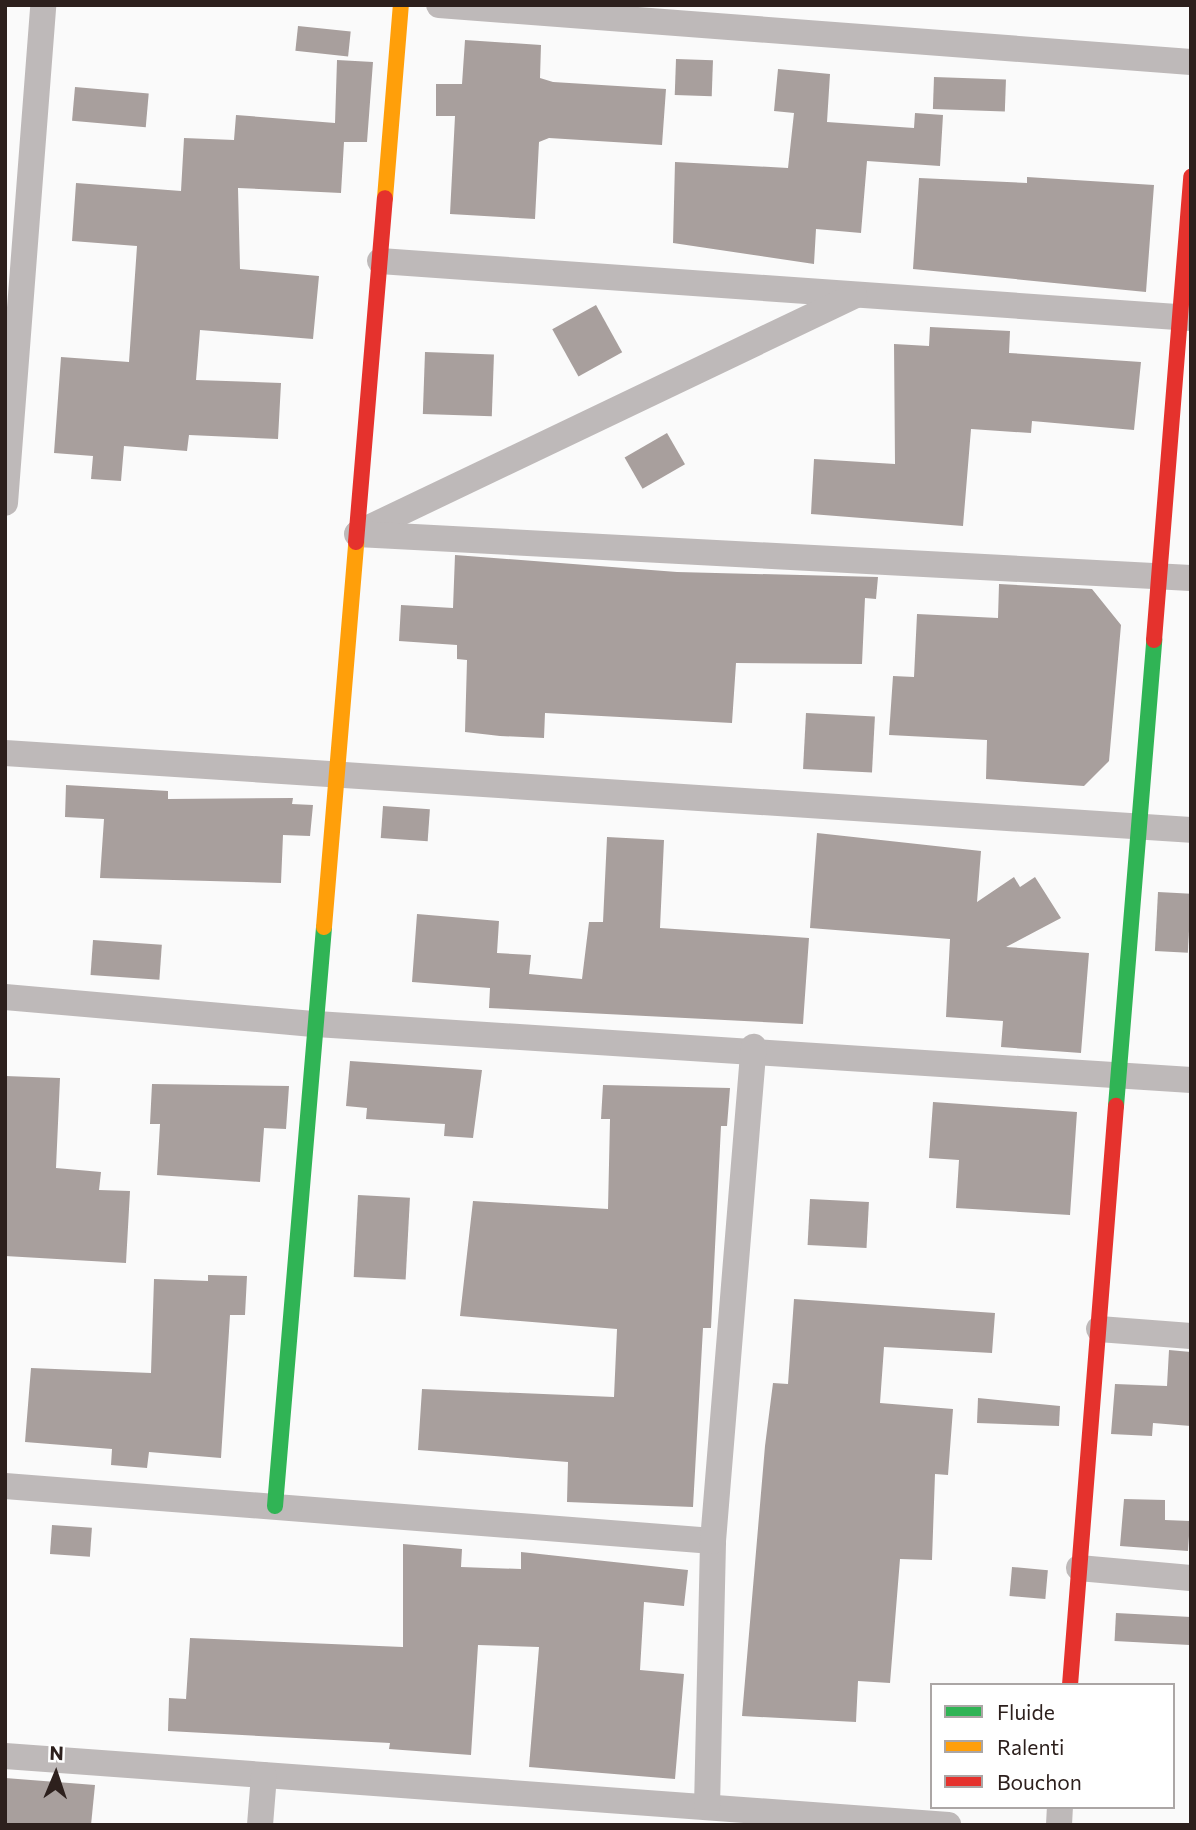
<!DOCTYPE html>
<style>
body{margin:0}
#map{position:relative;width:1196px;height:1830px;overflow:hidden;background:#fafafa;font-family:Commissioner,sans-serif}
div>[style]{position:absolute}
.building>*{inset:0;background:#a89f9d;transform-origin:0 0}
.street>*{height:26px;margin:-13px;padding:0 13px;transform-origin:13px;border-radius:13px;background:#beb9b9}
.fast>*{height:16px;margin:-8px;padding:0 8px;transform-origin:8px;border-radius:8px;background:#30b455}
.slow>*{height:16px;margin:-8px;padding:0 8px;transform-origin:8px;border-radius:8px;background:#ff9f0a}
.jam>*{height:16px;margin:-8px;padding:0 8px;transform-origin:8px;border-radius:8px;background:#e5322d}
span{translate:-50% -50%;white-space:nowrap;text-align:center;line-height:1.15;-webkit-text-stroke:7px #fff;paint-order:stroke}
.frame{position:absolute;inset:0;border:7px solid #2d201d;pointer-events:none}
.legend{position:absolute;left:930px;top:1683px;width:245px;height:126px;box-sizing:border-box;background:#fff;border:2px solid #aba6a5;margin:0;padding:9px 12px;list-style:none;font-size:21px;color:#2d201d}
.legend li{display:flex;align-items:center;gap:14px;height:35px}
.legend b{width:35px;border:2px solid #aba6a5}
.north{position:absolute;left:21px;top:1739px;width:70px;height:70px;-webkit-text-stroke:5px #fff;paint-order:stroke;rotate:2deg;font-size:19px;font-weight:700;line-height:28px;text-align:center;color:#2d201d}
.north::after{content:'';display:block;margin:auto;width:24px;height:32px;background:#2d201d;clip-path:polygon(50% 0,100% 100%,50% 72%,0 100%)}
</style>
<div id="map">
<div class="building">
<div style="left:298px;top:26px;width:53px;height:25px;rotate:6deg"></div>
<div style="clip-path:polygon(465px 40px,541px 45px,540px 78px,553px 82px,666px 89px,662px 145px,549px 138px,539px 142px,535px 219px,450px 214px,455px 116px,436px 116px,436px 84px,462px 84px)"></div>
<div style="left:676px;top:59px;width:37px;height:36px;rotate:2deg"></div>
<div style="clip-path:polygon(337px 60px,373px 62px,367px 142px,344px 142px,341px 193px,238px 188px,240px 269px,319px 276px,313px 339px,200px 330px,196px 380px,281px 383px,278px 439px,189px 435px,187px 451px,124px 446px,121px 481px,91px 479px,93px 456px,54px 453px,61px 357px,129px 362px,137px 246px,72px 241px,76px 183px,181px 191px,184px 138px,234px 140px,236px 115px,335px 123px)"></div>
<div style="clip-path:polygon(778px 69px,830px 74px,827px 122px,914px 128px,915px 113px,943px 115px,940px 166px,867px 161px,861px 233px,816px 229px,814px 264px,673px 243px,675px 162px,788px 168px,794px 113px,774px 111px)"></div>
<div style="left:934px;top:77px;width:72px;height:32px;rotate:2deg"></div>
<div style="left:75px;top:87px;width:74px;height:34px;rotate:5deg"></div>
<div style="clip-path:polygon(1027px 177px,1154px 185px,1146px 292px,913px 269px,919px 178px,1027px 183px)"></div>
<div style="left:596px;top:305px;width:54px;height:50px;rotate:61deg"></div>
<div style="clip-path:polygon(930px 327px,1010px 331px,1009px 353px,1141px 362px,1134px 430px,1032px 421px,1031px 433px,971px 429px,963px 526px,811px 514px,814px 459px,895px 464px,894px 344px,929px 346px)"></div>
<div style="left:425px;top:352px;width:69px;height:62px;rotate:2deg"></div>
<div style="left:667px;top:433px;width:36px;height:49px;rotate:60deg"></div>
<div style="clip-path:polygon(455px 555px,677px 572px,878px 577px,876px 599px,865px 598px,862px 664px,736px 663px,732px 723px,545px 713px,544px 738px,500px 736px,465px 732px,467px 660px,457px 659px,457px 645px,399px 641px,401px 605px,453px 608px)"></div>
<div style="clip-path:polygon(999px 584px,1092px 589px,1121px 625px,1109px 761px,1084px 786px,986px 779px,987px 740px,889px 735px,893px 676px,914px 677px,917px 614px,998px 618px)"></div>
<div style="left:806px;top:713px;width:69px;height:56px;rotate:3deg"></div>
<div style="clip-path:polygon(66px 785px,168px 791px,168px 799px,293px 798px,292px 804px,313px 805px,310px 836px,283px 835px,281px 883px,100px 878px,104px 819px,65px 817px)"></div>
<div style="left:383px;top:806px;width:47px;height:32px;rotate:4deg"></div>
<div style="clip-path:polygon(817px 833px,981px 851px,977px 902px,1014px 877px,1020px 887px,1035px 877px,1061px 918px,1006px 947px,1089px 953px,1081px 1053px,1001px 1047px,1003px 1021px,946px 1017px,950px 939px,810px 928px)"></div>
<div style="clip-path:polygon(607px 837px,664px 840px,660px 928px,809px 938px,803px 1024px,489px 1008px,490px 988px,412px 982px,417px 914px,499px 921px,497px 953px,531px 955px,529px 974px,582px 979px,589px 922px,603px 922px)"></div>
<div style="left:1158px;top:892px;width:33px;height:59px;rotate:3deg"></div>
<div style="left:93px;top:940px;width:69px;height:35px;rotate:4deg"></div>
<div style="clip-path:polygon(350px 1061px,482px 1070px,473px 1138px,444px 1136px,445px 1124px,366px 1119px,367px 1108px,346px 1106px)"></div>
<div style="clip-path:polygon(5px 1076px,60px 1078px,56px 1168px,101px 1172px,99px 1190px,130px 1191px,126px 1263px,5px 1256px)"></div>
<div style="clip-path:polygon(152px 1084px,289px 1086px,286px 1129px,264px 1128px,260px 1182px,157px 1175px,160px 1124px,150px 1124px)"></div>
<div style="clip-path:polygon(603px 1085px,730px 1088px,727px 1126px,721px 1126px,711px 1328px,703px 1328px,693px 1507px,567px 1502px,568px 1462px,418px 1450px,422px 1389px,614px 1397px,617px 1329px,460px 1316px,473px 1201px,608px 1209px,610px 1119px,601px 1119px)"></div>
<div style="clip-path:polygon(933px 1102px,1077px 1112px,1070px 1215px,956px 1208px,959px 1160px,929px 1158px)"></div>
<div style="left:358px;top:1195px;width:52px;height:82px;rotate:3deg"></div>
<div style="left:810px;top:1199px;width:59px;height:46px;rotate:3deg"></div>
<div style="clip-path:polygon(208px 1275px,247px 1276px,245px 1315px,230px 1315px,221px 1458px,149px 1452px,147px 1468px,111px 1465px,112px 1449px,25px 1442px,31px 1368px,151px 1373px,154px 1279px,208px 1281px)"></div>
<div style="clip-path:polygon(794px 1299px,995px 1313px,992px 1353px,884px 1347px,880px 1403px,953px 1409px,948px 1475px,935px 1474px,932px 1560px,900px 1559px,890px 1683px,858px 1681px,856px 1722px,742px 1716px,765px 1446px,773px 1383px,788px 1384px)"></div>
<div style="clip-path:polygon(1169px 1350px,1191px 1352px,1191px 1426px,1153px 1423px,1152px 1436px,1111px 1434px,1115px 1384px,1167px 1386px)"></div>
<div style="clip-path:polygon(978px 1398px,1060px 1406px,1059px 1426px,977px 1423px)"></div>
<div style="clip-path:polygon(1124px 1499px,1165px 1500px,1165px 1520px,1190px 1521px,1188px 1551px,1120px 1546px)"></div>
<div style="left:52px;top:1525px;width:40px;height:29px;rotate:4deg"></div>
<div style="clip-path:polygon(403px 1544px,462px 1549px,461px 1567px,521px 1569px,521px 1552px,688px 1570px,684px 1606px,644px 1602px,640px 1670px,684px 1674px,675px 1779px,529px 1767px,539px 1647px,478px 1645px,471px 1755px,389px 1749px,390px 1743px,168px 1731px,169px 1698px,186px 1699px,190px 1638px,403px 1647px)"></div>
<div style="left:1012px;top:1567px;width:36px;height:29px;rotate:5deg"></div>
<div style="left:1116px;top:1613px;width:75px;height:28px;rotate:3deg"></div>
<div style="clip-path:polygon(5px 1778px,95px 1785px,91px 1825px,5px 1825px)"></div>
</div>
<div class="street">
<div style="left:439px;top:5px;width:754px;rotate:4.33deg"></div>
<div style="left:380px;top:261px;width:813px;rotate:4.02deg"></div>
<div style="left:5px;top:503px;width:499px;rotate:-85.6deg"></div>
<div style="left:358px;top:533px;width:550px;rotate:-25.54deg"></div>
<div style="left:357px;top:534px;width:835px;rotate:3.02deg"></div>
<div style="left:5px;top:753px;width:1188px;rotate:3.71deg"></div>
<div style="left:5px;top:997px;width:312px;rotate:5deg"></div>
<div style="left:316px;top:1024px;width:877px;rotate:3.66deg"></div>
<div style="left:1099px;top:1329px;width:92px;rotate:4.4deg"></div>
<div style="left:5px;top:1486px;width:710px;rotate:4.44deg"></div>
<div style="left:1079px;top:1568px;width:112px;rotate:5.1deg"></div>
<div style="left:5px;top:1756px;width:946px;rotate:4.18deg"></div>
<div style="left:707px;top:1807px;width:266px;rotate:-88.7deg"></div>
<div style="left:713px;top:1541px;width:496px;rotate:-85.3deg"></div>
<div style="left:260px;top:1825px;width:50px;rotate:-85.4deg"></div>
<div style="left:1059px;top:1825px;width:18px;rotate:-87deg"></div>
</div>
<div class="fast">
<div style="left:1116px;top:1106px;width:468px;rotate:-85.3deg"></div>
<div style="left:275px;top:1506px;width:581px;rotate:-85.16deg"></div>
</div>
<div class="slow">
<div style="left:385px;top:198px;width:194px;rotate:-85.3deg"></div>
<div style="left:324px;top:927px;width:386px;rotate:-85.2deg"></div>
</div>
<div class="jam">
<div style="left:356px;top:542px;width:345px;rotate:-85.2deg"></div>
<div style="left:1154px;top:640px;width:465px;rotate:-85.4deg"></div>
<div style="left:1070px;top:1685px;width:581px;rotate:-85.46deg"></div>
</div>
<div class="frame"></div>
<ul class="legend">
<li><b style="height:9px;background:#30b455"></b>Fluide</li>
<li><b style="height:9px;background:#ff9f0a"></b>Ralenti</li>
<li><b style="height:9px;background:#e5322d"></b>Bouchon</li>
</ul>
<div class="north">N</div>
</div>
